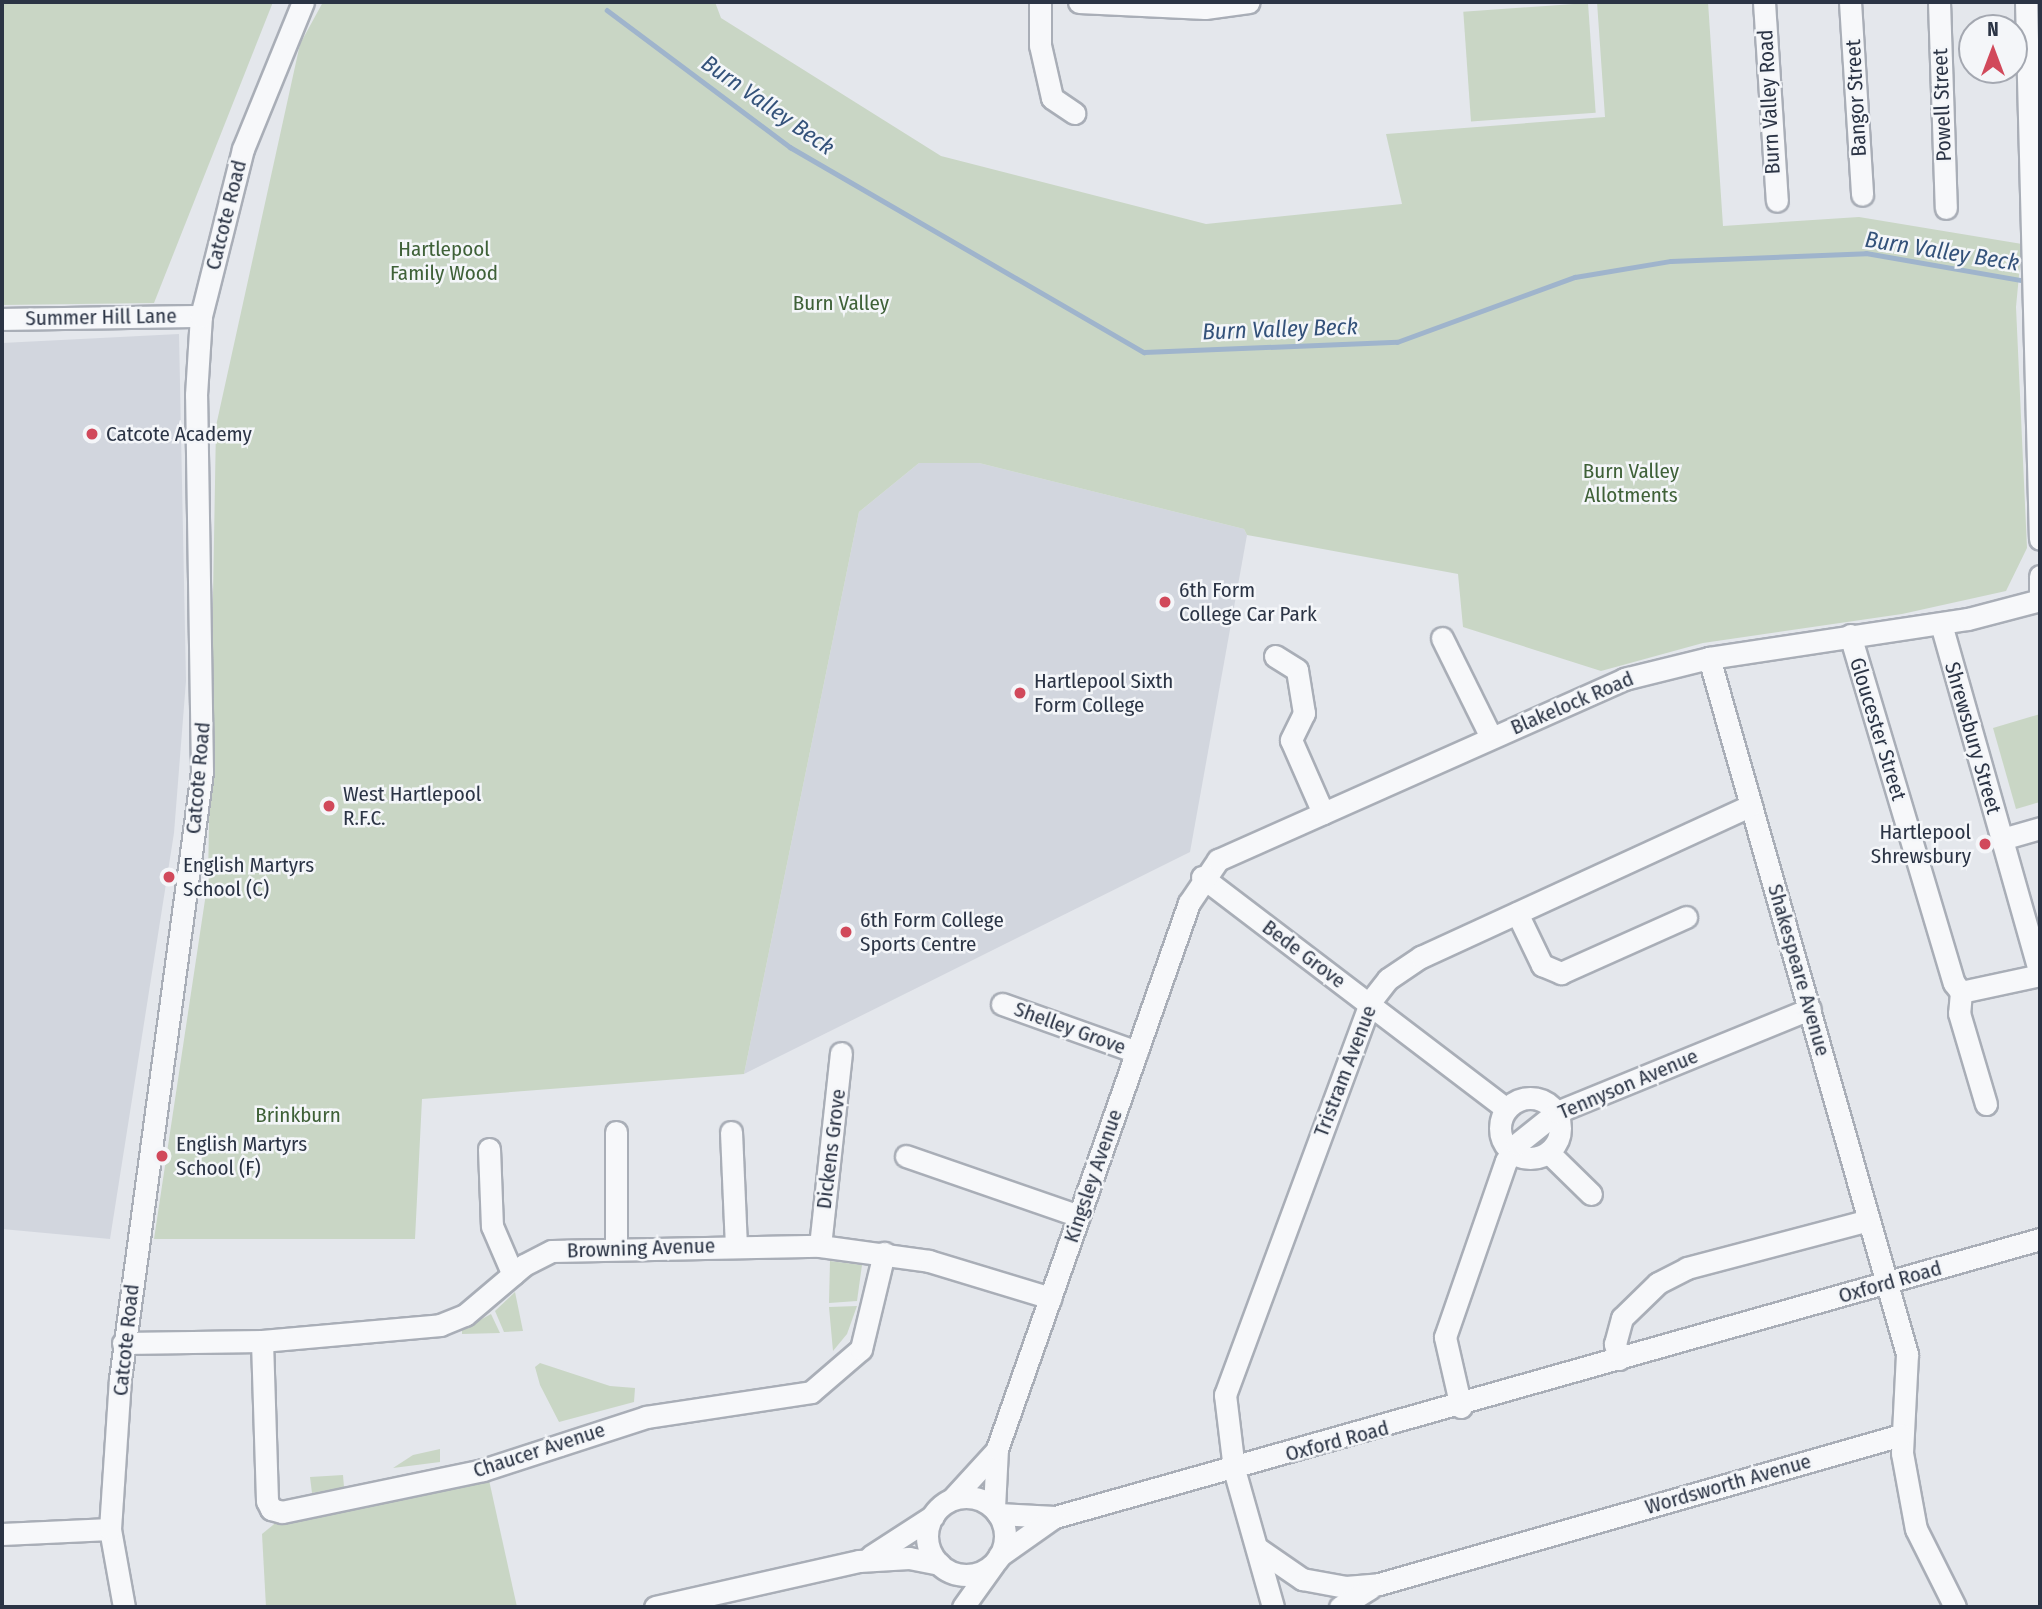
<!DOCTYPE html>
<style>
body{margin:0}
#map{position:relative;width:2042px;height:1609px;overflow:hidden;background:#e4e7ec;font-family:"Fira Sans Condensed",sans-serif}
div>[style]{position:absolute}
.built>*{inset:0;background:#d2d6de}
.green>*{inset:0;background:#c9d6c5;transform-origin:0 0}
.stream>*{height:4.5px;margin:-2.25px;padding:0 2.25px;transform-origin:2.25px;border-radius:2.25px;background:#9fb4cc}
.roads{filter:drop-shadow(2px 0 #a9aeb7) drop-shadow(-2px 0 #a9aeb7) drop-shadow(0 2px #a9aeb7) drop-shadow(0 -2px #a9aeb7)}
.minor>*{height:21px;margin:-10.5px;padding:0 10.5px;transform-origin:10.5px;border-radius:10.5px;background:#f7f8fa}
.minor>.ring{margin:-10.5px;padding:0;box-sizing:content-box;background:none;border:21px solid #f7f8fa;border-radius:50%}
.dots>*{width:19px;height:19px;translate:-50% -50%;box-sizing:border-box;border:4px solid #f4f6f9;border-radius:50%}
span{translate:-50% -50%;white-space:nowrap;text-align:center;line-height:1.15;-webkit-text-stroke:5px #f4f6f9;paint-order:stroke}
.street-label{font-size:21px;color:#2b3445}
.park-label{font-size:21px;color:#3f6138}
.poi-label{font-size:21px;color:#2b3445}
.left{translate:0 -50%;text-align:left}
.right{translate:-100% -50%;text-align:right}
.water-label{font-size:23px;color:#34527a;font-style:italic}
.frame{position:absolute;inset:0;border:4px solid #2b3445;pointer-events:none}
.north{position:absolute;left:1958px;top:14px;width:70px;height:70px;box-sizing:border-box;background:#f4f6f9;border:2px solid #a4a8b1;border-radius:50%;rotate:0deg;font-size:19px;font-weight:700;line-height:28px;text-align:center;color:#2b3445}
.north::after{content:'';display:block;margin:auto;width:24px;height:32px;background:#d1495b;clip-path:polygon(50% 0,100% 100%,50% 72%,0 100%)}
</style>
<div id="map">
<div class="built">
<div style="clip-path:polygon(179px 334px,186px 681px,174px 833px,110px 1239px,2px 1229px,2px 343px)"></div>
<div style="clip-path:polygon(919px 463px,979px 463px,1244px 529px,1247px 535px,1190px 852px,744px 1074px,859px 512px)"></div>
</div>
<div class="green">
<div style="clip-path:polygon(2px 2px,273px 2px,154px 303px,2px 305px)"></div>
<div style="clip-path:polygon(323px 2px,715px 2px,721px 18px,941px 156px,1206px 224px,1402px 204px,1386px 134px,1605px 117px,1597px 2px,1708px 2px,1723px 226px,1859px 217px,2022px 244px,2016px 307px,2027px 548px,2006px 591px,1902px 614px,1703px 643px,1601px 671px,1463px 627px,1458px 574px,1247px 535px,1244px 529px,979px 463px,919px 463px,859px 512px,744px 1074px,422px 1099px,415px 1239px,154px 1239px,208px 880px,216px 426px,300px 44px)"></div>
<div style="left:1588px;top:3px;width:110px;height:125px;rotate:86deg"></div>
<div style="clip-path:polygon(2040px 714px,2040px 802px,2016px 809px,1993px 728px)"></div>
<div style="clip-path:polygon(830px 1261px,862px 1265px,857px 1301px,829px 1303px)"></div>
<div style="clip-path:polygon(515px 1292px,523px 1331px,504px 1332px,495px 1311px)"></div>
<div style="clip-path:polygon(857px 1306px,847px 1334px,833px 1351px,829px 1307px)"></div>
<div style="clip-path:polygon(491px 1314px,500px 1333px,462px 1334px,462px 1330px)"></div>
<div style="clip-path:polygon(540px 1363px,610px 1386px,635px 1388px,634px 1402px,559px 1422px,540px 1385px,535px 1367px)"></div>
<div style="clip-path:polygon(440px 1449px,440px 1462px,393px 1468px,413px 1455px)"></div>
<div style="clip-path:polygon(487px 1471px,517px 1607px,266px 1607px,262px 1534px,284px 1516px)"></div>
<div style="clip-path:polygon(343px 1475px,344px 1487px,312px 1493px,310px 1477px)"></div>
</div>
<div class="stream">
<div style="left:607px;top:10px;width:229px;rotate:36.8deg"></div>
<div style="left:790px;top:147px;width:409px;rotate:30.1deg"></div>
<div style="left:1144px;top:352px;width:253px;rotate:-2.3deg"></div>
<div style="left:1397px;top:342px;width:189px;rotate:-20.1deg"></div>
<div style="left:1575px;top:277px;width:97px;rotate:-9.5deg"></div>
<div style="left:1671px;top:261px;width:195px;rotate:-2.3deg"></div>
<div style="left:1866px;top:253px;width:163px;rotate:9.9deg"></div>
</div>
<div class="roads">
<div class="minor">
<div style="left:1040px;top:2px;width:43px;rotate:90deg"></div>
<div style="left:1040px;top:45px;width:54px;rotate:77.2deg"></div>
<div style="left:1052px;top:98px;width:27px;rotate:34deg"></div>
<div style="left:1079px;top:2px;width:126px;rotate:2.7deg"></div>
<div style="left:1205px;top:8px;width:44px;rotate:-7.8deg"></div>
<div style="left:1764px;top:2px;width:199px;rotate:86.3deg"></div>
<div style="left:1850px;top:2px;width:193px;rotate:86.4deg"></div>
<div style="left:1939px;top:2px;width:206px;rotate:88.1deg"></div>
<div style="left:2026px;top:2px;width:537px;rotate:88.51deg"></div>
<div style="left:2px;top:319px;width:199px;rotate:-0.9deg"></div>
<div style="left:2040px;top:601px;width:25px;rotate:-90deg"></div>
<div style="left:1941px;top:624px;width:363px;rotate:74.2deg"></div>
<div style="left:1850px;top:635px;width:363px;rotate:73.4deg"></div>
<div style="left:1954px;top:983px;width:11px;rotate:52deg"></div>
<div style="left:1961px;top:992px;width:21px;rotate:95deg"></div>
<div style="left:1959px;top:1013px;width:95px;rotate:73.5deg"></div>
<div style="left:1442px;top:638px;width:110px;rotate:63.7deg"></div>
<div style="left:1275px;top:656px;width:26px;rotate:32deg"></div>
<div style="left:1297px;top:670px;width:44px;rotate:80.8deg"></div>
<div style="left:1304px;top:713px;width:30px;rotate:116deg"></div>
<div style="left:1291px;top:740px;width:80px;rotate:66.3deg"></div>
<div style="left:1709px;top:658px;width:724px;rotate:74.12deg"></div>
<div style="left:1907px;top:1354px;width:99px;rotate:92.9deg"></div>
<div style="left:1902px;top:1453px;width:77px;rotate:79.6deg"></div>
<div style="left:1916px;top:1529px;width:87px;rotate:63.4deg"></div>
<div style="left:2002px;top:839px;width:40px;rotate:-16deg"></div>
<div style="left:1202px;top:877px;width:382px;rotate:37.3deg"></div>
<div style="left:1517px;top:913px;width:58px;rotate:64.3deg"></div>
<div style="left:1542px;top:965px;width:21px;rotate:23deg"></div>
<div style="left:1561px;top:973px;width:137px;rotate:-24.1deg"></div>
<div style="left:1961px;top:992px;width:81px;rotate:-12.1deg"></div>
<div style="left:1002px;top:1004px;width:143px;rotate:19.6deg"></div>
<div class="ring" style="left:1500px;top:1098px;width:39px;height:39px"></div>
<div style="left:616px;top:1132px;width:117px;rotate:90deg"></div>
<div style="left:731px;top:1132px;width:114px;rotate:87.5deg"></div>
<div style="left:489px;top:1149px;width:77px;rotate:87.8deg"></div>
<div style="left:492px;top:1226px;width:53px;rotate:66.8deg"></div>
<div style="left:1548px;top:1152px;width:60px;rotate:44.3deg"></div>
<div style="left:906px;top:1156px;width:183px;rotate:19.1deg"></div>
<div style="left:820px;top:1246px;width:194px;rotate:-83.8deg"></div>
<div style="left:262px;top:1341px;width:160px;rotate:88.2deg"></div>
<div style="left:267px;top:1501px;width:9px;rotate:63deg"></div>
<div style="left:271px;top:1509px;width:11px;rotate:15deg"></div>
<div style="left:282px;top:1512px;width:205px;rotate:-11.8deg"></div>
<div style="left:483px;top:1470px;width:171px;rotate:-18deg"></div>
<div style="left:646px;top:1417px;width:167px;rotate:-8.6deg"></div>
<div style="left:811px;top:1392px;width:66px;rotate:-40.7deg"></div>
<div style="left:861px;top:1349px;width:99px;rotate:-76.5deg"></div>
<div style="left:123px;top:1343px;width:139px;rotate:-0.8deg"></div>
<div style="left:262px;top:1341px;width:179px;rotate:-5.1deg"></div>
<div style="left:440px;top:1325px;width:27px;rotate:-22deg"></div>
<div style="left:465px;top:1315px;width:77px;rotate:-40.3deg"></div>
<div style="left:524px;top:1265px;width:31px;rotate:-27deg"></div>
<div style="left:552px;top:1251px;width:268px;rotate:-1.1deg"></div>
<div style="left:820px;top:1246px;width:110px;rotate:7.8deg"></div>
<div style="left:929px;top:1261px;width:127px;rotate:16.9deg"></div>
<div style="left:1619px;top:1359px;width:16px;rotate:-105deg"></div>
<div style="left:1615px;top:1344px;width:27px;rotate:-75deg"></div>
<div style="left:1622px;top:1318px;width:50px;rotate:-44.2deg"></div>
<div style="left:1658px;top:1283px;width:33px;rotate:-27deg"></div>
<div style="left:1687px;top:1268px;width:188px;rotate:-14.8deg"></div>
<div style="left:1461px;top:1407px;width:72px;rotate:-102.9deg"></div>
<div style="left:1445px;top:1337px;width:186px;rotate:-70.9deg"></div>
<div style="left:1506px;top:1161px;width:20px;rotate:-57deg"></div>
<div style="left:1517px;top:1144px;width:51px;rotate:-38.7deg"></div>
<div style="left:1557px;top:1112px;width:273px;rotate:-22.2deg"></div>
<div class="ring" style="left:927px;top:1497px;width:57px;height:57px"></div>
<div style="left:952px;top:1499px;width:65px;rotate:-47.5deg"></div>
<div style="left:994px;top:1508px;width:59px;rotate:-87.1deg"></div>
<div style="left:997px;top:1449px;width:579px;rotate:-70.63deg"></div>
<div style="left:1189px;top:903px;width:52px;rotate:-56deg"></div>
<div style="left:1218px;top:860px;width:445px;rotate:-24deg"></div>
<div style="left:1624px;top:679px;width:88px;rotate:-13.9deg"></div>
<div style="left:1709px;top:658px;width:262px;rotate:-8.6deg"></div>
<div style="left:1968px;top:619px;width:74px;rotate:-14.8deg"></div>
<div style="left:998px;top:1514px;width:57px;rotate:3deg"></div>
<div style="left:1055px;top:1517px;width:1023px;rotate:-15.76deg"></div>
<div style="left:2px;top:1534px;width:108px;rotate:-2.7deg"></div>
<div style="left:1257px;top:1548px;width:55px;rotate:34.6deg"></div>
<div style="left:1302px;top:1579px;width:45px;rotate:10.3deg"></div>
<div style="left:1346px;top:1587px;width:33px;rotate:-5deg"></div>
<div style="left:1379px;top:1584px;width:543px;rotate:-15.93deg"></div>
<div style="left:871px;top:1556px;width:74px;rotate:-32.8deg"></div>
<div style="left:999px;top:1556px;width:66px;rotate:-35.1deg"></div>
<div style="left:124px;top:1607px;width:79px;rotate:-100.2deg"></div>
<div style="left:110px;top:1529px;width:150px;rotate:-86.2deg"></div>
<div style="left:120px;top:1379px;width:613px;rotate:-82.31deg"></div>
<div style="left:202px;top:772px;width:377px;rotate:-90.9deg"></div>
<div style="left:196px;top:395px;width:79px;rotate:-86.4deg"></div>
<div style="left:201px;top:316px;width:172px;rotate:-75.9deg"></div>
<div style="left:243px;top:149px;width:159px;rotate:-67.8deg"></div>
<div style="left:655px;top:1607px;width:209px;rotate:-12.7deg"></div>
<div style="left:859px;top:1561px;width:50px;rotate:-3.4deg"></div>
<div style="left:909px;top:1558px;width:31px;rotate:11deg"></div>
<div style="left:963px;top:1607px;width:52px;rotate:-54.5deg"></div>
<div style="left:1273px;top:1607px;width:143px;rotate:-105.8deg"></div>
<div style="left:1234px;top:1469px;width:75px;rotate:-96.9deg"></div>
<div style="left:1225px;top:1395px;width:419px;rotate:-69.7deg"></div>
<div style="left:1370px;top:1002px;width:29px;rotate:-52deg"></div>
<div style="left:1388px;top:979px;width:40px;rotate:-34deg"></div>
<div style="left:1421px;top:957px;width:363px;rotate:-24.7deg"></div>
<div style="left:1340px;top:1607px;width:36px;rotate:-32deg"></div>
</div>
</div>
<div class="dots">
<div style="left:92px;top:434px;background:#d1495b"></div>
<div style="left:1165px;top:602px;background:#d1495b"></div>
<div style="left:1020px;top:693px;background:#d1495b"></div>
<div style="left:329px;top:806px;background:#d1495b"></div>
<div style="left:1985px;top:844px;background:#d1495b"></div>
<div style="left:169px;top:877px;background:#d1495b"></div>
<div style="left:846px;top:932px;background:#d1495b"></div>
<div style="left:162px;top:1156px;background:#d1495b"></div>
</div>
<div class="street-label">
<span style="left:1856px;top:98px;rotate:-93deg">Bangor Street</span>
<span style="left:1769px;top:102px;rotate:-93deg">Burn Valley Road</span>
<span style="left:1942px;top:105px;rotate:-92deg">Powell Street</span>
<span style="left:226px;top:215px;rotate:-76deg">Catcote Road</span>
<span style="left:101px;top:317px;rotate:-1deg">Summer Hill Lane</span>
<span style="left:1572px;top:703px;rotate:-23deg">Blakelock Road</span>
<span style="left:1878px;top:729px;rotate:73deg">Gloucester Street</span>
<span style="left:1973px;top:738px;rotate:74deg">Shrewsbury Street</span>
<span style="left:198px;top:778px;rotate:-85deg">Catcote Road</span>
<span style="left:1304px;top:954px;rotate:37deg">Bede Grove</span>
<span style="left:1799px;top:970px;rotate:74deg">Shakespeare Avenue</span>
<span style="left:1070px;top:1028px;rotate:20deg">Shelley Grove</span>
<span style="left:1345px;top:1071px;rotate:-69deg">Tristram Avenue</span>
<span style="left:1628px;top:1084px;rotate:-23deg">Tennyson Avenue</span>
<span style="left:831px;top:1149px;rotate:-83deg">Dickens Grove</span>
<span style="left:1093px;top:1176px;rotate:-71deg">Kingsley Avenue</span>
<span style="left:641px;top:1248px;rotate:-2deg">Browning Avenue</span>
<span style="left:1890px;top:1282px;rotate:-16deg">Oxford Road</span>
<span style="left:126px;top:1340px;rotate:-84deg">Catcote Road</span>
<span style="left:1337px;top:1441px;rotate:-15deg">Oxford Road</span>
<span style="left:539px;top:1450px;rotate:-18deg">Chaucer Avenue</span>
<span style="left:1728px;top:1484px;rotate:-16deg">Wordsworth Avenue</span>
</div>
<div class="park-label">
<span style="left:444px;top:261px">Hartlepool<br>Family Wood</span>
<span style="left:841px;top:303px">Burn Valley</span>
<span style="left:1631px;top:483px">Burn Valley<br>Allotments</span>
<span style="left:298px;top:1115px">Brinkburn</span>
</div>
<div class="poi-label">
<span class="left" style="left:106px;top:434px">Catcote Academy</span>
<span class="left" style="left:1179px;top:602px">6th Form<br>College Car Park</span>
<span class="left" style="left:1034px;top:693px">Hartlepool Sixth<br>Form College</span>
<span class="left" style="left:343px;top:806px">West Hartlepool<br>R.F.C.</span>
<span class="right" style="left:1971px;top:844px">Hartlepool<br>Shrewsbury</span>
<span class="left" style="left:183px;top:877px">English Martyrs<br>School (C)</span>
<span class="left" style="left:860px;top:932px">6th Form College<br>Sports Centre</span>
<span class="left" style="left:176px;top:1156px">English Martyrs<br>School (F)</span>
</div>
<div class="water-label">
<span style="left:768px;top:105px;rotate:35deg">Burn Valley Beck</span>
<span style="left:1942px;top:251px;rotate:9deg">Burn Valley Beck</span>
<span style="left:1280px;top:329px;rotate:-2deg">Burn Valley Beck</span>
</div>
<div class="frame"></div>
<div class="north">N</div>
</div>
